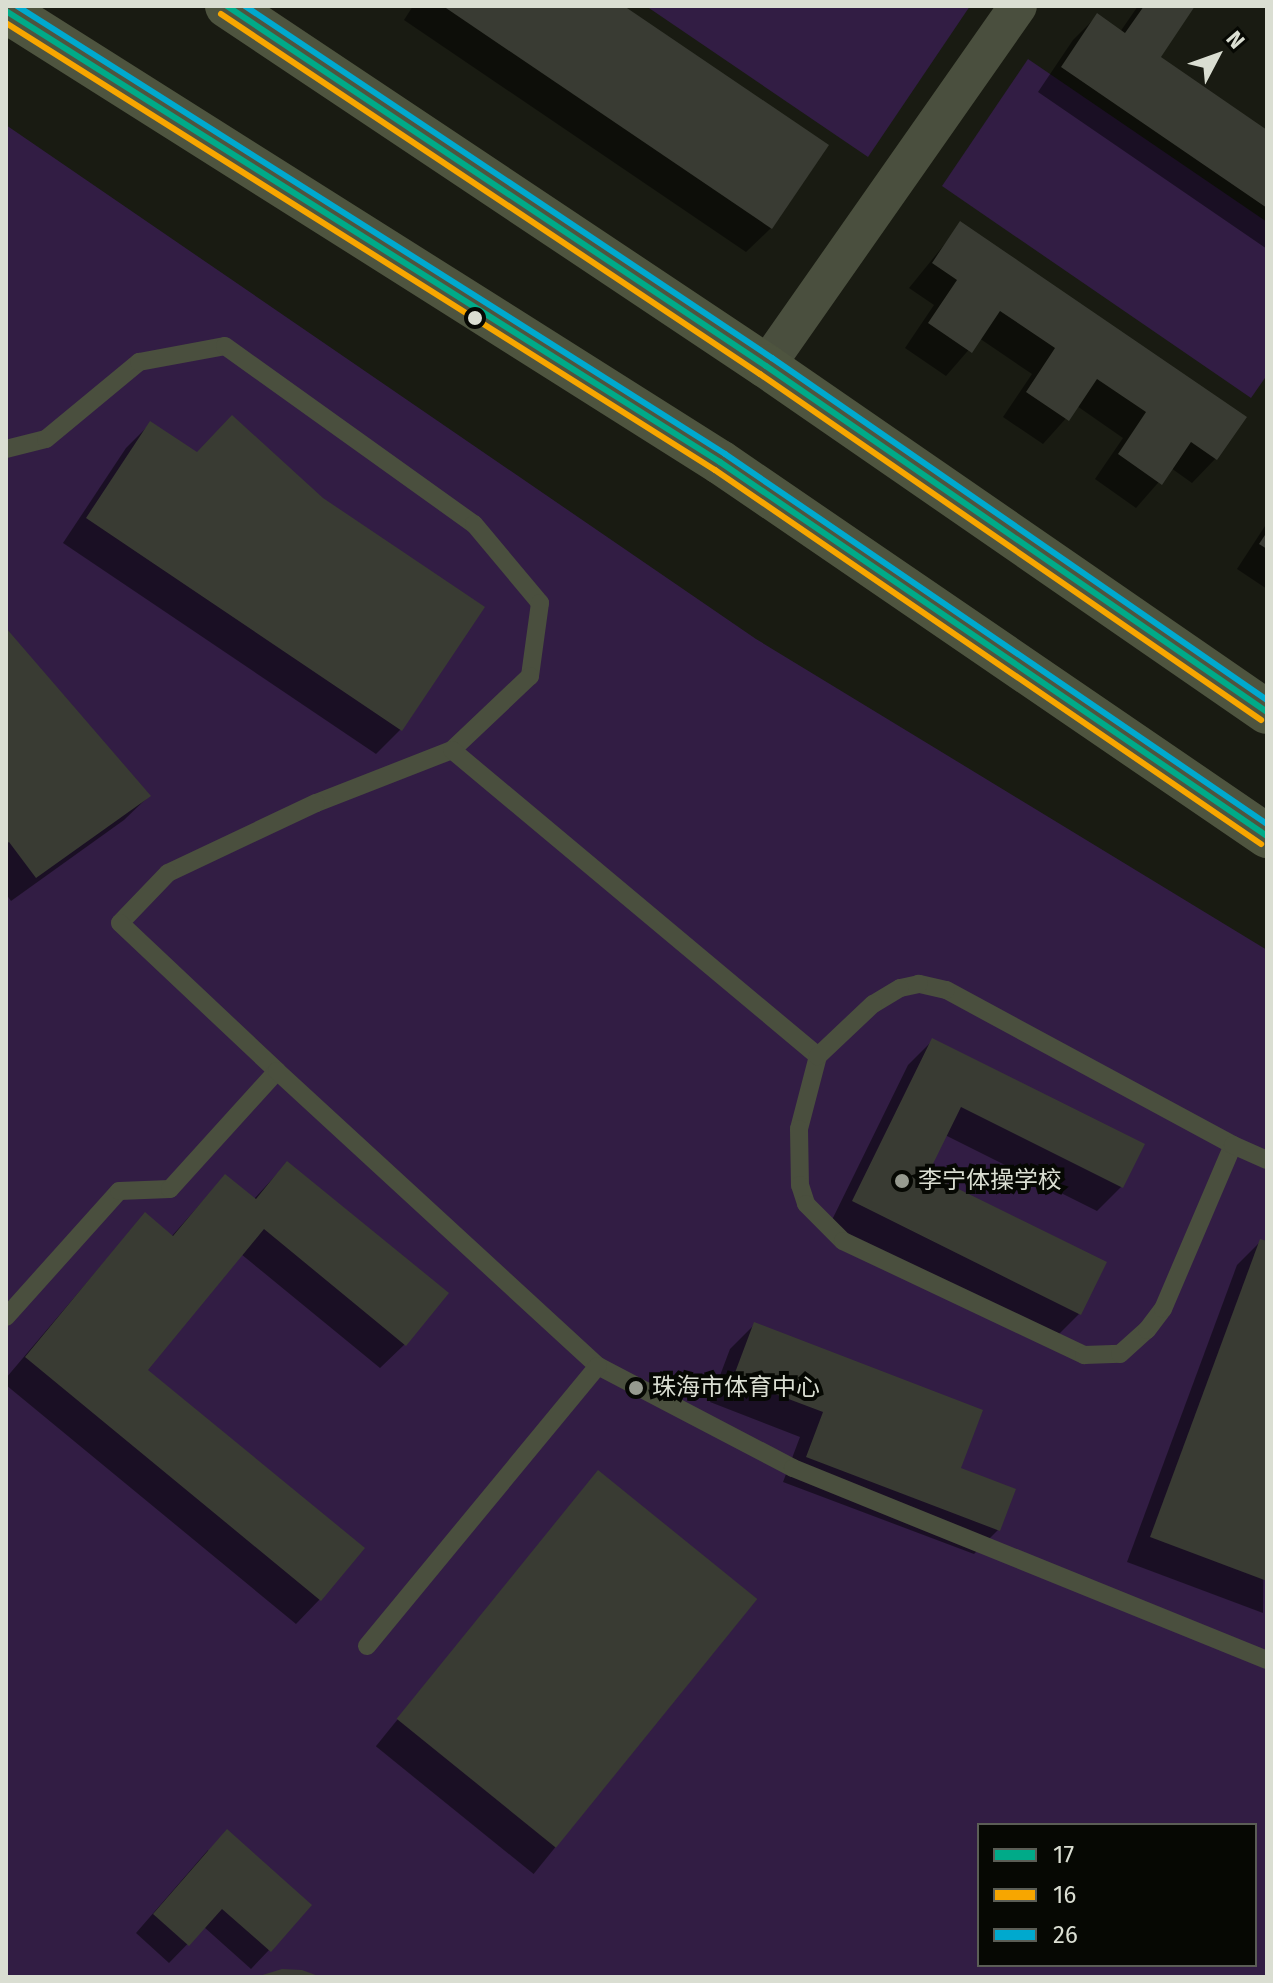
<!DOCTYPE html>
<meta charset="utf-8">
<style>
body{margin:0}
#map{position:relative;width:1273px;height:1983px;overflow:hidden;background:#191b12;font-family:"Fira Sans","Noto Sans SC",sans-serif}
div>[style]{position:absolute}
.green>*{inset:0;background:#321d44}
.shadow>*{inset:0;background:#0007;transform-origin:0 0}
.building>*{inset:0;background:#393b33;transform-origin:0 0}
.service>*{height:18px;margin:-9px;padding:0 9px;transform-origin:9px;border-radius:9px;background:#4a4f3e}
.minor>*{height:38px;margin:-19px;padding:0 19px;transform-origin:19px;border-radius:19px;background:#4a4f3e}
.primary>*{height:44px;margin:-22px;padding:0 22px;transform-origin:22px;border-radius:22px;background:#4e543f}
.bus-1>*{height:6px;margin:-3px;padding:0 3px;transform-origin:3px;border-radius:3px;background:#0a8}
.bus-2>*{height:6px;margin:-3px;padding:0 3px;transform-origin:3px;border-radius:3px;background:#f7a600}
.bus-3>*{height:6px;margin:-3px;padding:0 3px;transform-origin:3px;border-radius:3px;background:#00a9ce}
.dots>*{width:22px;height:22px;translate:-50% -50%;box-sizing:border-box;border:4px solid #060803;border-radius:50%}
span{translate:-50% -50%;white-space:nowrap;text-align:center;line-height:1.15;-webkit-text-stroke:8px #060803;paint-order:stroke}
.poi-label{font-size:24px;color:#daded2}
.left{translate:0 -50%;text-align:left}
.frame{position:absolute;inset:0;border:8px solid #daded2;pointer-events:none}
.legend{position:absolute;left:977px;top:1823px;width:280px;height:144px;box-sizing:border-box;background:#060803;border:2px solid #5b5e56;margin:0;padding:10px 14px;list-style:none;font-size:24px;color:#daded2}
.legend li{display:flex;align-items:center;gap:16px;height:40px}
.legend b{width:40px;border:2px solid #5b5e56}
.north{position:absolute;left:1177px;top:16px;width:80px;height:80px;-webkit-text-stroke:6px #060803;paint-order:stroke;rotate:49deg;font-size:22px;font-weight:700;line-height:32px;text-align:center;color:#daded2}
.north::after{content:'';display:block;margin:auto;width:28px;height:36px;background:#daded2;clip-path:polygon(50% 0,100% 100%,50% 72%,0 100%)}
</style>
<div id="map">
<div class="green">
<div style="clip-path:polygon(646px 6px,970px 6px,868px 157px)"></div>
<div style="clip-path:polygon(1028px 59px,1267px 222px,1267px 375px,1251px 398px,942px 186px)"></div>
<div style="clip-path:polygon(evenodd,6px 125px,756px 639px,1267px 950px,1267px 1977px,6px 1977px,6px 125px,979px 1825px,1255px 1825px,1255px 1965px,979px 1965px,979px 1825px)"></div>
</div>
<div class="shadow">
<div style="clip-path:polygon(413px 6px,620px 6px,771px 228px,746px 252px,404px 20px)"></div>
<div style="clip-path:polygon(1138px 6px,1193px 6px,1158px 58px,1267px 132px,1267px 249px,1038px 92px,1073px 40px,1097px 16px,1120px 32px)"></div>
<div style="clip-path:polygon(961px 224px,1216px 458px,1192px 483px,1171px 468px,1136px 508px,1095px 479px,1123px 438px,1077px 406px,1043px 444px,1003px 417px,1032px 374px,979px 338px,946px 376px,905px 348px,934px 305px,909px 288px)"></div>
<div style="clip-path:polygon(150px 424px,401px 729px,376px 754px,63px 543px,126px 448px)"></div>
<div style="clip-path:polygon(1267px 523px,1267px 589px,1237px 569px)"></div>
<div style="clip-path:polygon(6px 631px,149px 796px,124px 820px,11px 901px,6px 894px)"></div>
<div style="clip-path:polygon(932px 1041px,1122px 1186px,1097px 1211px,945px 1135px,926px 1175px,1079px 1314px,1055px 1338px,829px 1226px,908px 1065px)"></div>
<div style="clip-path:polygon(287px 1163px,405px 1344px,380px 1368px,241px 1254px,145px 1370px,320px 1599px,296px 1624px,6px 1385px,6px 1378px,145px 1214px,171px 1237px,225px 1176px,253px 1200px)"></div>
<div style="clip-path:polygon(1261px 1241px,1267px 1243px,1263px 1613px,1127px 1562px,1237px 1265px)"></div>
<div style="clip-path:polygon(754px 1325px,958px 1469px,998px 1530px,974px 1554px,783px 1482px,800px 1437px,710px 1402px,730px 1349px)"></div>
<div style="left:598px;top:1472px;width:203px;height:353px;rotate:39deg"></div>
<div style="clip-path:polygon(208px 1850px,269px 1950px,251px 1969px,204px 1927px,169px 1963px,136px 1933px)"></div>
</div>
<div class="building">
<div style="clip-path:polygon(443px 6px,624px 6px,829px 145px,772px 229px)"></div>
<div style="clip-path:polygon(1144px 6px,1195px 6px,1161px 57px,1267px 130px,1267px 208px,1061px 67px,1097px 13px,1125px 33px)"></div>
<div style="clip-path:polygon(960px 221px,1247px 417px,1217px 460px,1191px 442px,1162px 485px,1118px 454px,1146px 412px,1097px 379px,1069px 421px,1026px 392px,1055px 348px,1000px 311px,972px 353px,928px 323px,957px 280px,932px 263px)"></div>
<div style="clip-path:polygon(232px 415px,323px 498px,485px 607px,402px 731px,86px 518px,150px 421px,197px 452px)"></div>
<div style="clip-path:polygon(1267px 532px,1267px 549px,1259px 544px)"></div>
<div style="clip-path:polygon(6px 628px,151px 796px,36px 878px,9px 842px,6px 844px)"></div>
<div style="clip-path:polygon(932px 1038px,1145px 1144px,1123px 1188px,961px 1107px,928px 1174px,1107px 1262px,1081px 1315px,852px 1201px)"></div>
<div style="clip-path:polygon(287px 1161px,449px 1293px,406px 1346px,264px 1229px,148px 1370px,365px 1548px,321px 1601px,25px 1357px,145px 1212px,173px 1236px,225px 1174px,256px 1199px)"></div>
<div style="clip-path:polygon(1260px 1239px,1267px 1241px,1267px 1581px,1150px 1537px)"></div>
<div style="clip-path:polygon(754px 1322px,983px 1410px,961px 1468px,1016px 1489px,1000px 1531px,806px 1457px,823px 1412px,733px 1378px)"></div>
<div style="left:598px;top:1470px;width:205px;height:320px;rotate:39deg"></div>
<div style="clip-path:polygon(227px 1829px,312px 1905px,271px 1952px,222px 1909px,189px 1946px,153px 1914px)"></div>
<div style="clip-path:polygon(282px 1969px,302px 1970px,321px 1977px,256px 1977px)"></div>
</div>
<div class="service">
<div style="left:6px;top:449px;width:41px;rotate:-14deg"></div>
<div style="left:46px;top:439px;width:121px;rotate:-39.6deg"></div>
<div style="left:139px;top:362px;width:87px;rotate:-10.5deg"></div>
<div style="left:225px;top:346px;width:306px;rotate:35.6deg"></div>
<div style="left:474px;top:524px;width:103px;rotate:50.1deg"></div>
<div style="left:540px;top:603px;width:74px;rotate:97.8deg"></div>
<div style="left:530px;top:676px;width:108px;rotate:136.5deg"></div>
<div style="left:452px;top:750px;width:146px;rotate:158.7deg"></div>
<div style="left:316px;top:803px;width:164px;rotate:154.7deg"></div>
<div style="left:168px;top:873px;width:69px;rotate:133.8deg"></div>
<div style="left:120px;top:923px;width:216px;rotate:43.3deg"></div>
<div style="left:452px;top:750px;width:477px;rotate:39.9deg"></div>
<div style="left:818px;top:1056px;width:75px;rotate:104.6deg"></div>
<div style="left:799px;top:1129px;width:56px;rotate:89deg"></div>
<div style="left:800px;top:1185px;width:20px;rotate:72deg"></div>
<div style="left:806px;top:1204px;width:52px;rotate:45deg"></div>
<div style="left:843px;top:1241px;width:267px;rotate:25.3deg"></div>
<div style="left:1084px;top:1355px;width:36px;rotate:-2deg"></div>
<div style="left:1120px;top:1354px;width:36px;rotate:-42deg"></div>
<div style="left:1147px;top:1330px;width:26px;rotate:-53deg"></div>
<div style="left:1163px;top:1309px;width:178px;rotate:-66.9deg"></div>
<div style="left:1233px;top:1145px;width:326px;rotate:-151.6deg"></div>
<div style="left:946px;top:990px;width:28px;rotate:-167deg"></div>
<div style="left:919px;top:984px;width:19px;rotate:168deg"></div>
<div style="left:900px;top:988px;width:31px;rotate:149deg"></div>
<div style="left:873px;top:1004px;width:76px;rotate:136.6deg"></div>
<div style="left:1233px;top:1145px;width:37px;rotate:24deg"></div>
<div style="left:6px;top:1317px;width:169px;rotate:-48.1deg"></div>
<div style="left:119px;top:1191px;width:51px;rotate:-2.2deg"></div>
<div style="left:170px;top:1189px;width:159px;rotate:-47.8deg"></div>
<div style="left:277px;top:1071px;width:436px;rotate:42.6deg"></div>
<div style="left:598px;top:1366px;width:220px;rotate:27.6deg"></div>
<div style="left:793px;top:1468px;width:511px;rotate:22.05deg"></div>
<div style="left:367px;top:1646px;width:363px;rotate:-50.5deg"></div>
</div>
<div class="minor">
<div style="left:766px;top:366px;width:439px;rotate:-55deg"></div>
</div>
<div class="primary">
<div style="left:227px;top:6px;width:648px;rotate:33.74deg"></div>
<div style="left:766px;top:366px;width:609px;rotate:34.63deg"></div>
<div style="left:6px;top:11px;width:845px;rotate:32.28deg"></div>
<div style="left:720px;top:462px;width:663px;rotate:34.36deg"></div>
</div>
<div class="bus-1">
<div style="left:227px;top:6px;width:648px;rotate:33.74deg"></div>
<div style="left:766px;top:366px;width:609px;rotate:34.63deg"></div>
<div style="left:6px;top:11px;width:845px;rotate:32.28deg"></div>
<div style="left:720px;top:462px;width:663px;rotate:34.36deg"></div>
</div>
<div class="bus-2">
<div style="left:221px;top:14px;width:648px;rotate:33.74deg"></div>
<div style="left:760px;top:374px;width:609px;rotate:34.63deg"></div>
<div style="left:6px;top:23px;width:838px;rotate:32.23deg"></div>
<div style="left:715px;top:470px;width:662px;rotate:34.41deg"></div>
</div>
<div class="bus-3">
<div style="left:17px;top:6px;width:838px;rotate:32.32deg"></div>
<div style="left:725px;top:454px;width:656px;rotate:34.32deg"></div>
<div style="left:245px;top:6px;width:634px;rotate:33.74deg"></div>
<div style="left:772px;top:358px;width:602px;rotate:34.64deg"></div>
</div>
<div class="dots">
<div style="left:475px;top:318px;background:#daded2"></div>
<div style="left:902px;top:1181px;background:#969a8f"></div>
<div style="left:636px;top:1388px;background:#969a8f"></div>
</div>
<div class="poi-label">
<span class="left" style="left:918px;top:1181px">李宁体操学校</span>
<span class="left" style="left:652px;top:1388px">珠海市体育中心</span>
</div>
<div class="frame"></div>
<ul class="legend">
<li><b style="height:10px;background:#0a8"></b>17</li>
<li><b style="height:10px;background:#f7a600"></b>16</li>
<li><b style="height:10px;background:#00a9ce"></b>26</li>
</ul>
<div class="north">N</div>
</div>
